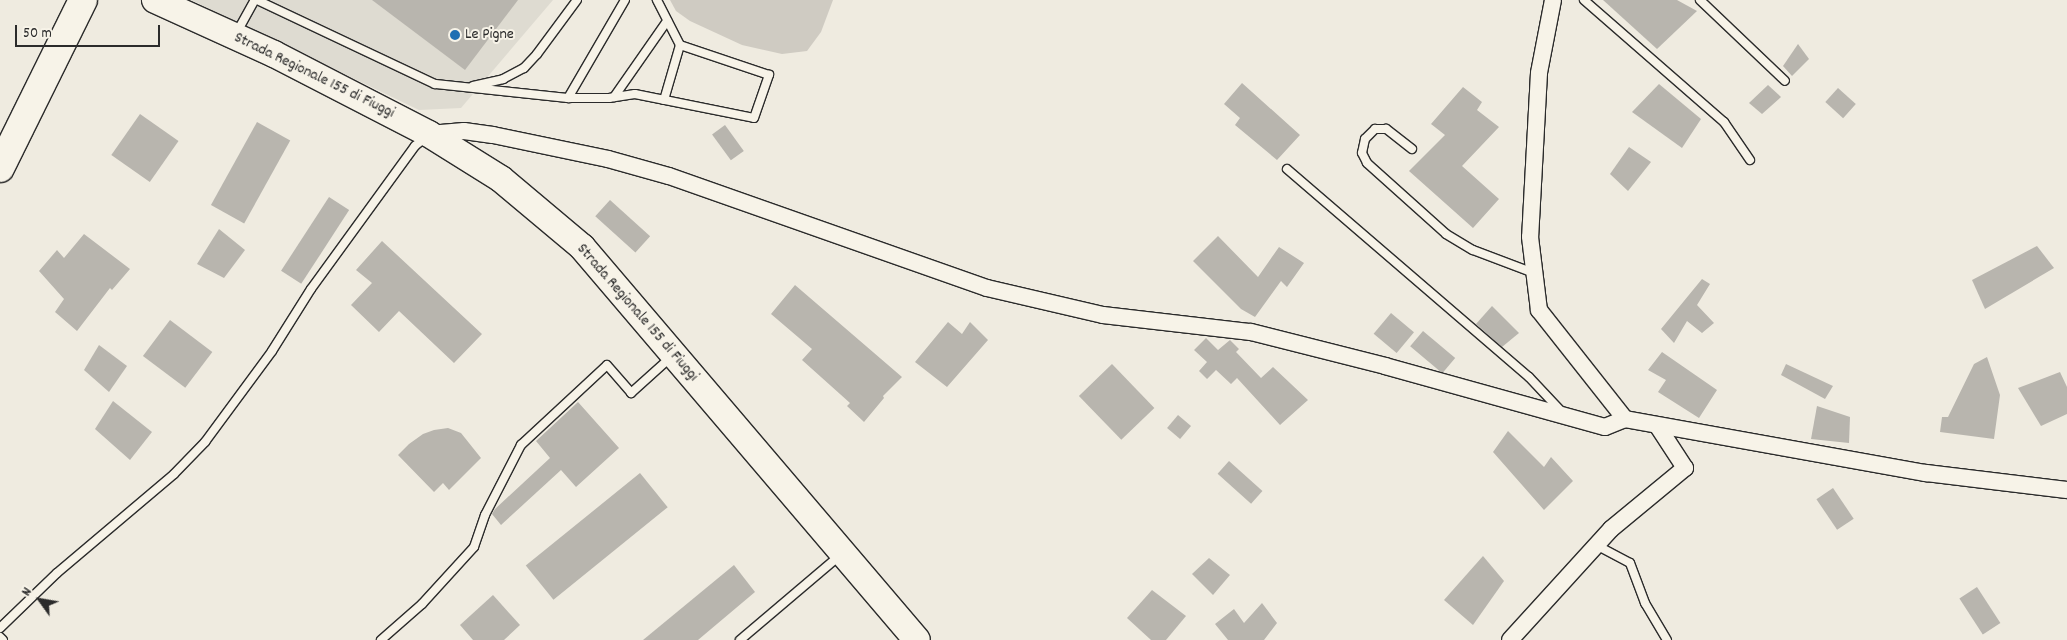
<!DOCTYPE html>
<style>
body{margin:0}
#map{position:relative;width:2067px;height:640px;overflow:hidden;background:#efebe0;font-family:Dekko,sans-serif}
div>[style]{position:absolute}
.built>*{inset:0;background:#dedbd1}
.green>*{inset:0;background:#cfcbc2}
.building>*{inset:0;background:#b8b5ae;transform-origin:0 0}
.roads{filter:drop-shadow(1px 0 #2b2b2b) drop-shadow(-1px 0 #2b2b2b) drop-shadow(0 1px #2b2b2b) drop-shadow(0 -1px #2b2b2b)}
.service>*{height:8px;margin:-4px;padding:0 4px;transform-origin:4px;border-radius:4px;background:#f7f3e8}
.minor>*{height:16px;margin:-8px;padding:0 8px;transform-origin:8px;border-radius:8px;background:#f7f3e8}
.primary>*{height:26px;margin:-13px;padding:0 13px;transform-origin:13px;border-radius:13px;background:#f7f3e8}
.trunk>*{height:28px;margin:-14px;padding:0 14px;transform-origin:14px;border-radius:14px;background:#f7f3e8}
.dots>*{width:14px;height:14px;translate:-50% -50%;box-sizing:border-box;border:2px solid #f7f3e8;border-radius:50%}
span{translate:-50% -50%;white-space:nowrap;text-align:center;line-height:1.15;-webkit-text-stroke:4px #f7f3e8;paint-order:stroke}
.poi-label{font-size:16px;color:#2b2b2b}
.left{translate:0 -50%;text-align:left}
.street-label{font-size:16px;color:#2b2b2b}
.north{position:absolute;left:15px;top:575px;width:50px;height:50px;-webkit-text-stroke:4px #f7f3e8;paint-order:stroke;rotate:302deg;font-size:14px;font-weight:700;line-height:20px;text-align:center;color:#2b2b2b}
.north::after{content:'';display:block;margin:auto;width:18px;height:22px;background:#2b2b2b;clip-path:polygon(50% 0,100% 100%,50% 72%,0 100%)}
.scale{position:absolute;left:15px;top:25px;width:145px;height:22px;box-sizing:border-box;border:2px solid #2b2b2b;border-top:0;padding-left:6px;font-size:15px;line-height:18px;white-space:nowrap;color:#2b2b2b;-webkit-text-stroke:4px #f7f3e8;paint-order:stroke}
</style>
<div id="map">
<div class="built">
<div style="clip-path:polygon(191px 0,553px 0,461px 108px,419px 110px)"></div>
</div>
<div class="green">
<div style="clip-path:polygon(670px 0,833px 0,821px 32px,807px 51px,782px 54px,742px 45px,690px 21px,676px 11px)"></div>
</div>
<div class="building">
<div style="clip-path:polygon(372px 0,518px 0,465px 70px)"></div>
<div style="clip-path:polygon(1603px 0,1677px 0,1697px 11px,1657px 49px)"></div>
<div style="clip-path:polygon(1798px 44px,1809px 59px,1792px 76px,1783px 66px)"></div>
<div style="clip-path:polygon(1242px 83px,1300px 135px,1277px 160px,1235px 125px,1240px 118px,1224px 104px)"></div>
<div style="clip-path:polygon(1659px 84px,1701px 119px,1682px 148px,1632px 112px)"></div>
<div style="clip-path:polygon(1768px 85px,1781px 97px,1762px 114px,1749px 103px)"></div>
<div style="clip-path:polygon(1463px 87px,1482px 102px,1477px 110px,1499px 127px,1462px 166px,1499px 199px,1473px 228px,1409px 171px,1445px 135px,1431px 124px)"></div>
<div style="left:1838px;top:88px;width:24px;height:19px;rotate:42deg"></div>
<div style="left:140px;top:114px;width:47px;height:50px;rotate:35deg"></div>
<div style="left:257px;top:122px;width:38px;height:95px;rotate:29deg"></div>
<div style="left:725px;top:125px;width:32px;height:16px;rotate:54deg"></div>
<div style="clip-path:polygon(1629px 147px,1651px 162px,1628px 191px,1610px 174px)"></div>
<div style="left:329px;top:197px;width:24px;height:88px;rotate:33deg"></div>
<div style="left:610px;top:200px;width:54px;height:22px;rotate:42deg"></div>
<div style="clip-path:polygon(219px 229px,245px 250px,224px 278px,197px 264px)"></div>
<div style="clip-path:polygon(84px 234px,130px 269px,112px 290px,110px 288px,77px 331px,55px 312px,64px 299px,39px 271px,57px 250px,64px 258px)"></div>
<div style="clip-path:polygon(1218px 236px,1258px 277px,1279px 247px,1304px 263px,1287px 287px,1281px 281px,1255px 317px,1241px 309px,1193px 261px)"></div>
<div style="clip-path:polygon(382px 241px,482px 334px,454px 363px,399px 311px,379px 332px,351px 305px,372px 283px,356px 270px)"></div>
<div style="clip-path:polygon(2037px 246px,2054px 268px,1985px 309px,1972px 280px)"></div>
<div style="clip-path:polygon(1702px 279px,1710px 284px,1697px 305px,1714px 323px,1702px 333px,1687px 321px,1674px 343px,1661px 329px)"></div>
<div style="clip-path:polygon(795px 285px,902px 377px,883px 396px,884px 398px,864px 422px,847px 406px,850px 403px,802px 360px,812px 349px,771px 314px)"></div>
<div style="clip-path:polygon(1492px 306px,1519px 333px,1502px 347px,1476px 324px)"></div>
<div style="left:1391px;top:313px;width:30px;height:27px;rotate:40deg"></div>
<div style="left:170px;top:320px;width:53px;height:45px;rotate:37deg"></div>
<div style="clip-path:polygon(948px 322px,962px 334px,970px 322px,988px 340px,947px 387px,915px 362px)"></div>
<div style="left:1423px;top:331px;width:42px;height:20px;rotate:40deg"></div>
<div style="clip-path:polygon(1206px 338px,1218px 350px,1230px 340px,1239px 349px,1236px 352px,1261px 378px,1273px 367px,1308px 400px,1280px 425px,1237px 378px,1231px 384px,1216px 370px,1207px 379px,1199px 371px,1207px 362px,1194px 350px)"></div>
<div style="clip-path:polygon(99px 345px,127px 366px,109px 392px,84px 370px)"></div>
<div style="clip-path:polygon(1662px 352px,1717px 390px,1699px 418px,1658px 392px,1666px 380px,1648px 370px)"></div>
<div style="clip-path:polygon(1987px 357px,2000px 395px,1994px 439px,1940px 432px,1942px 417px,1948px 417px,1974px 364px)"></div>
<div style="left:1112px;top:364px;width:61px;height:46px;rotate:46deg"></div>
<div style="clip-path:polygon(1786px 364px,1833px 386px,1825px 399px,1781px 375px)"></div>
<div style="clip-path:polygon(2060px 372px,2067px 387px,2067px 414px,2041px 426px,2018px 388px)"></div>
<div style="clip-path:polygon(113px 401px,152px 432px,130px 460px,95px 429px)"></div>
<div style="clip-path:polygon(578px 402px,619px 448px,576px 487px,561px 470px,501px 525px,492px 514px,495px 509px,550px 458px,536px 441px)"></div>
<div style="clip-path:polygon(1817px 406px,1850px 417px,1849px 443px,1811px 439px)"></div>
<div style="left:1178px;top:415px;width:17px;height:17px;rotate:40deg"></div>
<div style="clip-path:polygon(448px 428px,461px 433px,481px 458px,449px 490px,443px 483px,434px 492px,398px 455px,409px 444px,423px 434px,434px 430px)"></div>
<div style="clip-path:polygon(1508px 431px,1544px 467px,1551px 457px,1573px 481px,1544px 510px,1493px 452px)"></div>
<div style="left:1229px;top:461px;width:45px;height:17px;rotate:42deg"></div>
<div style="left:640px;top:473px;width:44px;height:147px;rotate:51deg"></div>
<div style="left:1833px;top:488px;width:37px;height:20px;rotate:56deg"></div>
<div style="clip-path:polygon(1483px 556px,1504px 581px,1473px 625px,1444px 600px)"></div>
<div style="clip-path:polygon(1209px 558px,1230px 575px,1213px 595px,1192px 574px)"></div>
<div style="clip-path:polygon(734px 565px,755px 592px,698px 640px,643px 640px)"></div>
<div style="left:1977px;top:587px;width:43px;height:21px;rotate:57deg"></div>
<div style="clip-path:polygon(1152px 590px,1186px 616px,1166px 640px,1151px 640px,1127px 618px)"></div>
<div style="clip-path:polygon(493px 595px,520px 625px,504px 640px,473px 640px,460px 625px)"></div>
<div style="clip-path:polygon(1262px 603px,1277px 623px,1264px 640px,1228px 640px,1215px 624px,1234px 609px,1244px 623px)"></div>
</div>
<div class="roads">
<div class="service">
<div style="left:257px;top:0;width:197px;rotate:25.3deg"></div>
<div style="left:435px;top:84px;width:134px;rotate:6deg"></div>
<div style="left:568px;top:98px;width:113px;rotate:-59.8deg"></div>
<div style="left:1584px;top:0;width:186px;rotate:41.1deg"></div>
<div style="left:1724px;top:122px;width:46px;rotate:55.6deg"></div>
<div style="left:1700px;top:0;width:117px;rotate:43.6deg"></div>
<div style="left:237px;top:32px;width:37px;rotate:-61deg"></div>
<div style="left:473px;top:86px;width:31px;rotate:-13deg"></div>
<div style="left:503px;top:79px;width:24px;rotate:-28deg"></div>
<div style="left:524px;top:68px;width:19px;rotate:-47deg"></div>
<div style="left:537px;top:54px;width:67px;rotate:-53.5deg"></div>
<div style="left:614px;top:97px;width:93px;rotate:-55.1deg"></div>
<div style="left:568px;top:98px;width:41px"></div>
<div style="left:609px;top:98px;width:26px;rotate:-9deg"></div>
<div style="left:635px;top:94px;width:121px;rotate:11.4deg"></div>
<div style="left:754px;top:118px;width:46px;rotate:-70.8deg"></div>
<div style="left:769px;top:75px;width:94px;rotate:-161.4deg"></div>
<div style="left:680px;top:45px;width:51px;rotate:-117.1deg"></div>
<div style="left:664px;top:100px;width:57px;rotate:-73.8deg"></div>
<div style="left:1412px;top:149px;width:33px;rotate:-142deg"></div>
<div style="left:1386px;top:129px;width:11px;rotate:180deg"></div>
<div style="left:1375px;top:129px;width:14px;rotate:135deg"></div>
<div style="left:1365px;top:139px;width:14px;rotate:102deg"></div>
<div style="left:1362px;top:153px;width:11px;rotate:63deg"></div>
<div style="left:1367px;top:163px;width:106px;rotate:41.9deg"></div>
<div style="left:1446px;top:234px;width:31px;rotate:31deg"></div>
<div style="left:1473px;top:250px;width:65px;rotate:20.7deg"></div>
<div style="left:1287px;top:169px;width:319px;rotate:40.7deg"></div>
<div style="left:1529px;top:377px;width:48px;rotate:46.7deg"></div>
<div style="left:1596px;top:545px;width:38px;rotate:28deg"></div>
<div style="left:1630px;top:563px;width:43px;rotate:69.4deg"></div>
<div style="left:1645px;top:603px;width:43px;rotate:59.3deg"></div>
<div style="left:0;top:628px;width:79px;rotate:-44deg"></div>
<div style="left:57px;top:573px;width:153px;rotate:-40.2deg"></div>
<div style="left:174px;top:474px;width:45px;rotate:-45.9deg"></div>
<div style="left:205px;top:442px;width:113px;rotate:-53.6deg"></div>
<div style="left:272px;top:351px;width:73px;rotate:-57.8deg"></div>
<div style="left:311px;top:289px;width:177px;rotate:-54deg"></div>
<div style="left:415px;top:146px;width:14px;rotate:-39deg"></div>
<div style="left:0;top:637px;width:4px;rotate:45deg"></div>
<div style="left:381px;top:640px;width:55px;rotate:-41.3deg"></div>
<div style="left:422px;top:604px;width:77px;rotate:-47.6deg"></div>
<div style="left:474px;top:547px;width:34px;rotate:-71deg"></div>
<div style="left:485px;top:515px;width:79px;rotate:-62.8deg"></div>
<div style="left:521px;top:445px;width:117px;rotate:-42.9deg"></div>
<div style="left:607px;top:365px;width:37px;rotate:49deg"></div>
<div style="left:631px;top:393px;width:54px;rotate:-42deg"></div>
<div style="left:740px;top:640px;width:130px;rotate:-40.3deg"></div>
</div>
<div class="minor">
<div style="left:1553px;top:0;width:74px;rotate:100.9deg"></div>
<div style="left:1539px;top:73px;width:164px;rotate:93.1deg"></div>
<div style="left:1530px;top:237px;width:74px;rotate:83deg"></div>
<div style="left:1539px;top:310px;width:139px;rotate:51.7deg"></div>
<div style="left:1625px;top:419px;width:306px;rotate:10.2deg"></div>
<div style="left:1926px;top:473px;width:142px;rotate:6.9deg"></div>
<div style="left:429px;top:134px;width:35px;rotate:-5deg"></div>
<div style="left:464px;top:131px;width:29px;rotate:8deg"></div>
<div style="left:493px;top:135px;width:117px;rotate:11.8deg"></div>
<div style="left:608px;top:159px;width:63px;rotate:15.6deg"></div>
<div style="left:669px;top:176px;width:337px;rotate:19.4deg"></div>
<div style="left:987px;top:288px;width:119px;rotate:13.1deg"></div>
<div style="left:1103px;top:315px;width:149px;rotate:6.6deg"></div>
<div style="left:1251px;top:332px;width:138px;rotate:14.2deg"></div>
<div style="left:1385px;top:366px;width:228px;rotate:15.5deg"></div>
<div style="left:1605px;top:427px;width:22px;rotate:-22deg"></div>
<div style="left:1510px;top:640px;width:150px;rotate:-47.7deg"></div>
<div style="left:1611px;top:529px;width:96px;rotate:-39.5deg"></div>
<div style="left:1685px;top:468px;width:51px;rotate:-123.1deg"></div>
</div>
<div class="primary">
<div style="left:155px;top:0;width:131px;rotate:24.4deg"></div>
<div style="left:274px;top:54px;width:174px;rotate:27.3deg"></div>
<div style="left:429px;top:134px;width:85px;rotate:32deg"></div>
<div style="left:501px;top:179px;width:106px;rotate:40deg"></div>
<div style="left:582px;top:247px;width:516px;rotate:49.56deg"></div>
</div>
<div class="trunk">
<div style="left:0;top:168px;width:187px;rotate:-63.7deg"></div>
</div>
</div>
<div class="dots">
<div style="left:455px;top:35px;background:#1f6fb2"></div>
</div>
<div class="poi-label">
<span class="left" style="left:465px;top:35px">Le Pigne</span>
</div>
<div class="street-label">
<span style="left:314px;top:76px;rotate:26deg">Strada Regionale 155 di Fiuggi</span>
<span style="left:637px;top:313px;rotate:49deg">Strada Regionale 155 di Fiuggi</span>
</div>
<div class="north">N</div>
<div class="scale">50 m</div>
</div>
